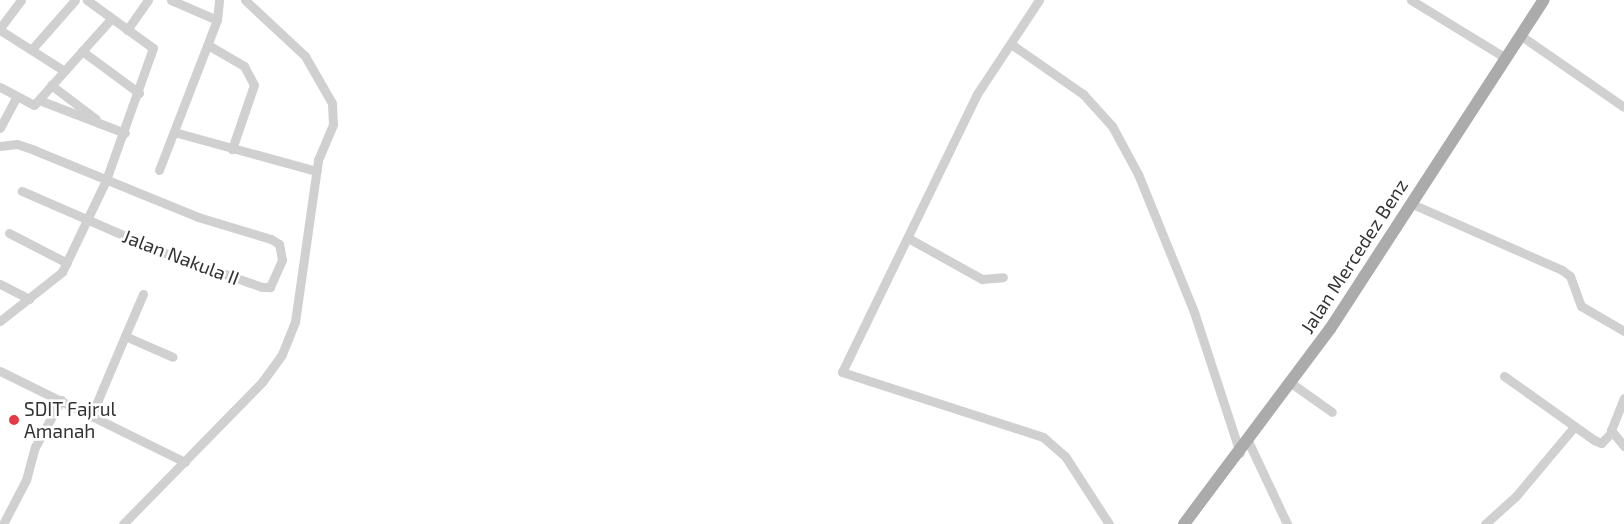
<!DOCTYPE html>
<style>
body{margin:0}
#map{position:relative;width:1624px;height:524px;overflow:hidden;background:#fff;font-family:"Exo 2",sans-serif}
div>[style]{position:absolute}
.street>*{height:9px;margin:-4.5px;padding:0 4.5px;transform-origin:4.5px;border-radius:4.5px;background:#d0d0d0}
.primary>*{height:12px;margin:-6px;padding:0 6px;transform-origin:6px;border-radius:6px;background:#ababab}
.dots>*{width:14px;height:14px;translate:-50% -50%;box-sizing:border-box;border:2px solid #fff;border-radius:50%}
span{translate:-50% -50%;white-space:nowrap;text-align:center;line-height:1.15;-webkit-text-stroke:5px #fff;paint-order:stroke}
.street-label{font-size:19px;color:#333}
.poi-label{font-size:19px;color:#333}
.left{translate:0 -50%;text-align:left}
</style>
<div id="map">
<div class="street">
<div style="left:171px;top:0;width:50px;rotate:23.5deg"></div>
<div style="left:1039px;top:0;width:113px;rotate:123.4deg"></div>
<div style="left:977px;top:94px;width:309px;rotate:115.9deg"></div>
<div style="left:842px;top:372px;width:211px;rotate:17.9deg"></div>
<div style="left:1043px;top:437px;width:29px;rotate:41deg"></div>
<div style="left:1065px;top:456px;width:81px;rotate:57.1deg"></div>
<div style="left:1411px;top:0;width:109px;rotate:31.5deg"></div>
<div style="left:0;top:28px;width:35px;rotate:-53deg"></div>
<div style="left:0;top:30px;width:75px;rotate:32.4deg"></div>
<div style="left:127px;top:30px;width:37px;rotate:-55deg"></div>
<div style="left:1520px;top:35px;width:126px;rotate:34.7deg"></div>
<div style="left:1011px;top:44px;width:88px;rotate:34.8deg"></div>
<div style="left:1083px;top:94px;width:43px;rotate:47.8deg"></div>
<div style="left:1112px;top:126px;width:55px;rotate:61.6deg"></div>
<div style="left:1138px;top:174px;width:149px;rotate:67.9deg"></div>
<div style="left:1194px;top:312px;width:148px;rotate:71.9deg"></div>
<div style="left:208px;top:45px;width:42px;rotate:30.3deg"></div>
<div style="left:244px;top:66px;width:21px;rotate:62deg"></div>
<div style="left:254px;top:85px;width:68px;rotate:109deg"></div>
<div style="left:32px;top:49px;width:65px;rotate:-48.7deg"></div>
<div style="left:82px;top:51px;width:71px;rotate:36.4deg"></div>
<div style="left:51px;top:85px;width:56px;rotate:37.1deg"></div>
<div style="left:0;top:87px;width:38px;rotate:28deg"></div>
<div style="left:34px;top:105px;width:115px;rotate:-48.2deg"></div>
<div style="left:39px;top:100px;width:92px;rotate:21deg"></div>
<div style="left:0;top:128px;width:36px;rotate:-62deg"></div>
<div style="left:174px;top:132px;width:148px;rotate:15.3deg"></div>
<div style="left:0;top:146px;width:17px;rotate:-7deg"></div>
<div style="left:17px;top:144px;width:18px;rotate:19deg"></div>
<div style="left:34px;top:150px;width:177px;rotate:22.2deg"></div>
<div style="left:198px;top:217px;width:76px;rotate:16.8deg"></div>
<div style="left:271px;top:239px;width:9px;rotate:32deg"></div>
<div style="left:279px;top:244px;width:16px;rotate:79deg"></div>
<div style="left:282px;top:260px;width:30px;rotate:114deg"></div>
<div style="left:270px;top:287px;width:8px;rotate:180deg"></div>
<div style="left:262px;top:287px;width:106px;rotate:-160.7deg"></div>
<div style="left:162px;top:252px;width:153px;rotate:-156.5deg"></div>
<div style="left:159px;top:170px;width:161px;rotate:-68.9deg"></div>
<div style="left:217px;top:20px;width:20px;rotate:-84deg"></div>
<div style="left:1410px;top:203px;width:166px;rotate:23.8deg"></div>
<div style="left:1562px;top:270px;width:10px;rotate:37deg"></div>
<div style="left:1570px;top:276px;width:32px;rotate:70deg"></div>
<div style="left:1581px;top:306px;width:50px;rotate:30.2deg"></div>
<div style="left:9px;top:233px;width:65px;rotate:27.3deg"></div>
<div style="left:908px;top:238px;width:85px;rotate:29deg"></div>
<div style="left:982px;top:279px;width:21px;rotate:-5deg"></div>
<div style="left:0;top:284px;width:33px;rotate:27deg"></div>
<div style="left:143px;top:294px;width:46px;rotate:113.2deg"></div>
<div style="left:125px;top:336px;width:52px;rotate:23.6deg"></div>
<div style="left:0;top:321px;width:79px;rotate:-38.3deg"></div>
<div style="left:62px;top:272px;width:102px;rotate:-64.4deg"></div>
<div style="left:106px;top:180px;width:140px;rotate:-70.4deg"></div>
<div style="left:153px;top:48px;width:82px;rotate:-144deg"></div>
<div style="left:0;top:371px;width:206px;rotate:26.2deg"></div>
<div style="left:1504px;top:376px;width:110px;rotate:35.4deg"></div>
<div style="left:1594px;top:440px;width:8px;rotate:23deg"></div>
<div style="left:1601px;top:443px;width:14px;rotate:-45deg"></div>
<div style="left:1291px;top:383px;width:50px;rotate:35.3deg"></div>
<div style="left:1624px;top:398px;width:35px;rotate:112deg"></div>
<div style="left:1611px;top:430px;width:21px;rotate:51deg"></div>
<div style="left:92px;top:414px;width:85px;rotate:-67.1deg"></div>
<div style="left:1248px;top:441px;width:92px;rotate:64.8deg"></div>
<div style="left:3px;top:524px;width:50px;rotate:-62.4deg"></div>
<div style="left:26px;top:480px;width:34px;rotate:-75deg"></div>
<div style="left:35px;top:447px;width:54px;rotate:-61deg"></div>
<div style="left:123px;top:524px;width:199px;rotate:-45.6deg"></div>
<div style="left:262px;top:382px;width:34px;rotate:-54deg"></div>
<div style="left:282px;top:354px;width:35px;rotate:-68deg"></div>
<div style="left:295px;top:322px;width:164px;rotate:-81.9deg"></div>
<div style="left:318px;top:160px;width:39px;rotate:-67deg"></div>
<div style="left:333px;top:124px;width:21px;rotate:-93deg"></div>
<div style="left:332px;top:103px;width:54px;rotate:-119.9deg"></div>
<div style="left:305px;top:56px;width:82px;rotate:-137deg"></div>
<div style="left:1485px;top:524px;width:42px;rotate:-42.1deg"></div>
<div style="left:1516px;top:496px;width:90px;rotate:-50deg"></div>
</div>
<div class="primary">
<div style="left:1184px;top:524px;width:244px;rotate:-53.2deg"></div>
<div style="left:1330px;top:329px;width:392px;rotate:-57deg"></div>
</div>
<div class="dots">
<div style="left:14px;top:420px;background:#e63946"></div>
</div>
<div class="street-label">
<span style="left:1354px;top:256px;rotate:-57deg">Jalan Mercedez Benz</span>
<span style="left:181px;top:257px;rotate:21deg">Jalan Nakula II</span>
</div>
<div class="poi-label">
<span class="left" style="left:24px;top:420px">SDIT Fajrul<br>Amanah</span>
</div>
</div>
